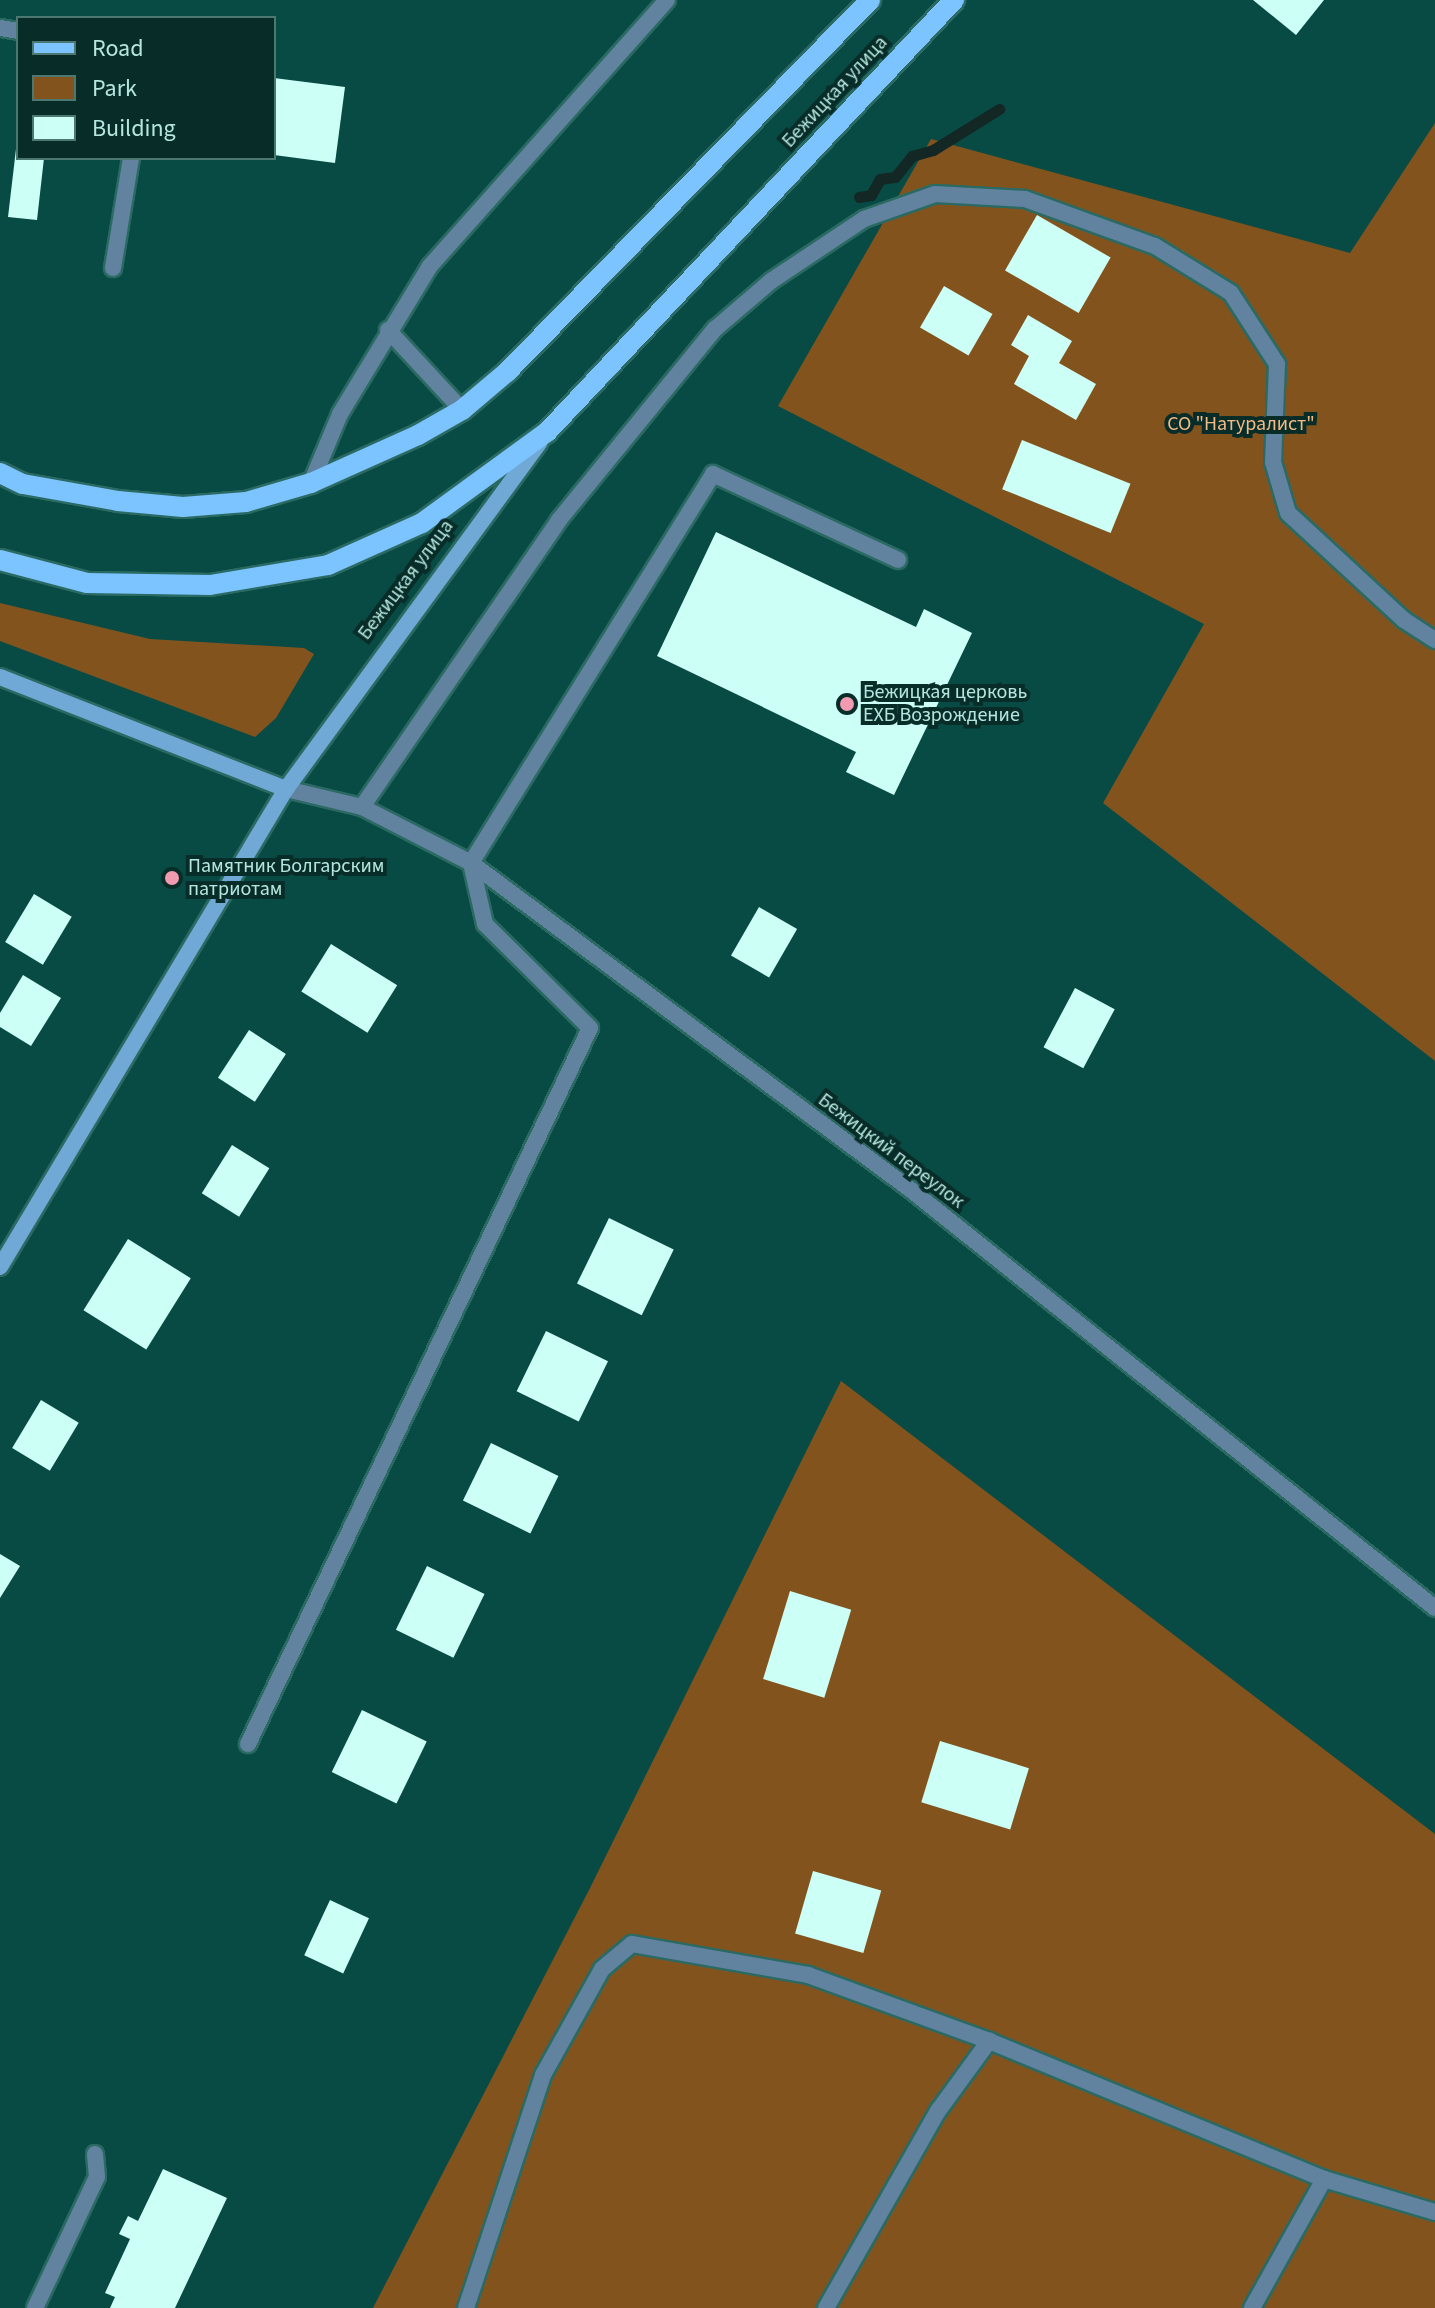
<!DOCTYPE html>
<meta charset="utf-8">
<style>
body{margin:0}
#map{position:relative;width:1435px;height:2308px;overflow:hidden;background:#084b44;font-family:"Source Sans 3",sans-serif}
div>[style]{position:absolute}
.green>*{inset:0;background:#83531e}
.stream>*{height:11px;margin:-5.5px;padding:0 5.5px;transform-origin:5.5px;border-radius:5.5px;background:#132724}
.building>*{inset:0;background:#ccfff6;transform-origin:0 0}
.roads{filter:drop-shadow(2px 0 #2b6a63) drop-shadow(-2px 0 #2b6a63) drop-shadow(0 2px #2b6a63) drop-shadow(0 -2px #2b6a63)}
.lane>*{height:16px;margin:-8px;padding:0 8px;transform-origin:8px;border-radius:8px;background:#6183a0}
.street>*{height:16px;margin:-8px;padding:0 8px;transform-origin:8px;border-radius:8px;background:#6183a0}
.secondary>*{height:16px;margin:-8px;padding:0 8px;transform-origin:8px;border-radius:8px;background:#70a8d6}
.primary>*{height:20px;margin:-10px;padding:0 10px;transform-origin:10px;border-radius:10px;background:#7bc4ff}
.dots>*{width:22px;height:22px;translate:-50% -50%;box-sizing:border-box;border:4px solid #082d29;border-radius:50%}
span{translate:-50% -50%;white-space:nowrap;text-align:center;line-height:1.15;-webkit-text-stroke:8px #082d29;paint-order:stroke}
.street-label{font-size:20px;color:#b5e6de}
.park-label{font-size:20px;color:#f3ba84}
.poi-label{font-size:20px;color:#b5e6de}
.left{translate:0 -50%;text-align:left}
.legend{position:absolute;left:16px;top:16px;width:260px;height:144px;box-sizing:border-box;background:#082d29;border:2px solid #4d7771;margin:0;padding:10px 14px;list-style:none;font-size:24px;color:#b5e6de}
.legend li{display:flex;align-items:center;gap:16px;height:40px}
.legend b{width:40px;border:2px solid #4d7771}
</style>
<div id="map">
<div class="green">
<div style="clip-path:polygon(1435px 123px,1435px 1061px,1103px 803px,1204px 624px,778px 406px,931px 139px,1350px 253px)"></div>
<div style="clip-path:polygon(0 603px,150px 639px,304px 648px,314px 654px,276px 718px,255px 737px,0 641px)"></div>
<div style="clip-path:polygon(841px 1381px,1435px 1834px,1435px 2308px,373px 2308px,589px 1890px)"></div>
</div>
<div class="stream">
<div style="left:859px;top:197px;width:12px;rotate:-9deg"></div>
<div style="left:871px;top:195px;width:18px;rotate:-61deg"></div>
<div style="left:880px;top:179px;width:15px;rotate:-8deg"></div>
<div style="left:895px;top:177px;width:27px;rotate:-51deg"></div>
<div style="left:912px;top:156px;width:22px;rotate:-16deg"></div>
<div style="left:933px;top:150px;width:78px;rotate:-31.8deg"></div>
</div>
<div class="building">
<div style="clip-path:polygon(1253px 0,1324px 0,1296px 35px)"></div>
<div style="clip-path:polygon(274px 78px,345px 87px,335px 163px,274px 155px)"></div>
<div style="clip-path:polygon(16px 149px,18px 158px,44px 158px,37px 220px,8px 217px)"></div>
<div style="left:1037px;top:215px;width:85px;height:64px;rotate:30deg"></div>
<div style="left:944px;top:286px;width:56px;height:48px;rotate:30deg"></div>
<div style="clip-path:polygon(1028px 315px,1072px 341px,1059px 363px,1096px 384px,1076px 420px,1014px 384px,1029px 356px,1011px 345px)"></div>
<div style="left:1022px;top:440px;width:117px;height:53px;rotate:22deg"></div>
<div style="clip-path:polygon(716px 532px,916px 627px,924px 609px,972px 633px,894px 795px,846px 772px,856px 752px,657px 656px)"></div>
<div style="left:34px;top:894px;width:44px;height:56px;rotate:31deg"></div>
<div style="left:759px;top:907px;width:44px;height:56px;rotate:30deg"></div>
<div style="left:331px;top:944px;width:78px;height:56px;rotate:32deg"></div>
<div style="clip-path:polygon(23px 975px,61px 998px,31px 1046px,0 1027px,0 1013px)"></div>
<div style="left:1075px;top:988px;width:45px;height:67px;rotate:28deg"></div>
<div style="left:249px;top:1030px;width:44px;height:57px;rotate:33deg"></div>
<div style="left:232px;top:1145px;width:44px;height:57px;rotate:32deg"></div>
<div style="left:609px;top:1218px;width:72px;height:73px;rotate:26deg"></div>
<div style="left:128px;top:1239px;width:74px;height:84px;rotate:32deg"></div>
<div style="left:546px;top:1331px;width:69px;height:67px;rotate:26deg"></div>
<div style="left:41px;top:1400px;width:44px;height:56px;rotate:31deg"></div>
<div style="left:491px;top:1443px;width:75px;height:64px;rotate:26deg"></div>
<div style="clip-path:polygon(0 1554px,20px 1566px,0 1598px)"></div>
<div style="left:427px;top:1566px;width:64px;height:71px;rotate:26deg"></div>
<div style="left:790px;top:1591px;width:64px;height:92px;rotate:17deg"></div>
<div style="left:362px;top:1710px;width:72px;height:69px;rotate:26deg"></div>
<div style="left:940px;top:1741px;width:93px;height:64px;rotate:17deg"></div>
<div style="left:813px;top:1871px;width:71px;height:65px;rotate:16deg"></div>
<div style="left:330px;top:1900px;width:43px;height:61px;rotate:25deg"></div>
<div style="clip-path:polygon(163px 2169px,227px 2198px,175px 2308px,110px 2308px,115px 2297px,105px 2293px,130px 2239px,119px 2234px,128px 2216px,138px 2221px)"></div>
</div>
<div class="roads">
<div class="lane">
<div style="left:0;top:28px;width:18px;rotate:9deg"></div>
<div style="left:113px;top:268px;width:111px;rotate:-80.7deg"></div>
<div style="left:388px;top:330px;width:109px;rotate:47.2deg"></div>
<div style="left:311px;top:483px;width:75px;rotate:-67.2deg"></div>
<div style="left:340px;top:414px;width:173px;rotate:-58.7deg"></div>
<div style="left:430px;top:266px;width:356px;rotate:-48.3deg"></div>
<div style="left:362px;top:807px;width:348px;rotate:-55.5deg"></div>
<div style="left:559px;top:520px;width:247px;rotate:-50.8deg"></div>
<div style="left:715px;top:329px;width:74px;rotate:-40.6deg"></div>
<div style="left:771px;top:281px;width:112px;rotate:-33.7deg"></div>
<div style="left:864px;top:219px;width:75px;rotate:-19.4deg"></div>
<div style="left:935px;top:194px;width:90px;rotate:3.2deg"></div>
<div style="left:1025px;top:199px;width:138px;rotate:19.9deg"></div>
<div style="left:1155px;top:246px;width:89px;rotate:31.7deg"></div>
<div style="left:1231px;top:293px;width:85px;rotate:57.1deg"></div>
<div style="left:1277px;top:364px;width:98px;rotate:92.3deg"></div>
<div style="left:1273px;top:462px;width:53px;rotate:73.6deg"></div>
<div style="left:1288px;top:513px;width:158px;rotate:42.7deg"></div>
<div style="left:1404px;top:620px;width:37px;rotate:33deg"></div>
<div style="left:248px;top:1744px;width:793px;rotate:-64.47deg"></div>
<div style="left:590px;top:1028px;width:148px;rotate:-135.3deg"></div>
<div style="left:485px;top:924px;width:63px;rotate:-102.9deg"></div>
<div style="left:471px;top:863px;width:458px;rotate:-58.1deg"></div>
<div style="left:713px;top:474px;width:204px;rotate:24.9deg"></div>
<div style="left:35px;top:2308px;width:145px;rotate:-64.7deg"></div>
<div style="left:97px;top:2177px;width:23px;rotate:-95deg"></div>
<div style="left:466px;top:2308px;width:245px;rotate:-71.7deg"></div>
<div style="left:543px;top:2075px;width:121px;rotate:-60.9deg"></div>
<div style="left:602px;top:1969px;width:39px;rotate:-40deg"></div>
<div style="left:632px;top:1944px;width:179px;rotate:10deg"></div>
<div style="left:808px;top:1975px;width:193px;rotate:20deg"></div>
<div style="left:989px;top:2041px;width:362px;rotate:22.4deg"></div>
<div style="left:1324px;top:2179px;width:116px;rotate:16.6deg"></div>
<div style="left:826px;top:2308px;width:227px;rotate:-60.4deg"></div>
<div style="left:938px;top:2111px;width:87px;rotate:-53.9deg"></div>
<div style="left:1252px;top:2308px;width:148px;rotate:-60.8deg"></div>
</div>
<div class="street">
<div style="left:286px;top:789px;width:78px;rotate:13.3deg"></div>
<div style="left:362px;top:807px;width:123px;rotate:27.2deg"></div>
<div style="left:471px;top:863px;width:548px;rotate:36.62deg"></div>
<div style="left:911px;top:1190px;width:670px;rotate:38.58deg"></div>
</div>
<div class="secondary">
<div style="left:0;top:677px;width:307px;rotate:21.4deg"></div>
<div style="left:0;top:1267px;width:557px;rotate:-59.11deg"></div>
<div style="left:286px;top:789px;width:429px;rotate:-53.8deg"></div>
</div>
<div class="primary">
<div style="left:0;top:473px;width:25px;rotate:26deg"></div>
<div style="left:23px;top:484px;width:97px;rotate:10.1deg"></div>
<div style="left:118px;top:501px;width:65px;rotate:5.3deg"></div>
<div style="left:183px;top:507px;width:63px;rotate:-4.5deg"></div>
<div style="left:246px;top:502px;width:68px;rotate:-16.3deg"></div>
<div style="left:311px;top:483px;width:117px;rotate:-24.2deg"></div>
<div style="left:418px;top:435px;width:51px;rotate:-29.6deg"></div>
<div style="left:462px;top:410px;width:59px;rotate:-40.2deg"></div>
<div style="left:507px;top:372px;width:520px;rotate:-45.7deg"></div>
<div style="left:0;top:560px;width:90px;rotate:14.8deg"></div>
<div style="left:87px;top:583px;width:123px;rotate:0.9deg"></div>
<div style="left:210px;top:585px;width:120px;rotate:-9.6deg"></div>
<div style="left:328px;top:565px;width:103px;rotate:-24.1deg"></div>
<div style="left:422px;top:523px;width:155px;rotate:-36.1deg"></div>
<div style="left:547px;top:432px;width:594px;rotate:-46.71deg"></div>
</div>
</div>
<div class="dots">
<div style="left:847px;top:704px;background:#f29aaf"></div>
<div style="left:172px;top:878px;background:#f29aaf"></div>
</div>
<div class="street-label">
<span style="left:835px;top:92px;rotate:-47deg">Бежицкая улица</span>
<span style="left:406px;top:580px;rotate:-53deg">Бежицкая улица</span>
<span style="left:891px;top:1151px;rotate:37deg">Бежицкий переулок</span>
</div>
<div class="park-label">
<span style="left:1241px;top:424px">СО "Натуралист"</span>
</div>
<div class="poi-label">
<span class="left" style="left:863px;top:704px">Бежицкая церковь<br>ЕХБ Возрождение</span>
<span class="left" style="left:188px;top:878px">Памятник Болгарским<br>патриотам</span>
</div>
<ul class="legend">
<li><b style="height:10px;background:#7bc4ff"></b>Road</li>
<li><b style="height:22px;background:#83531e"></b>Park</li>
<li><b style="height:22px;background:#ccfff6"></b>Building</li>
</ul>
</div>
